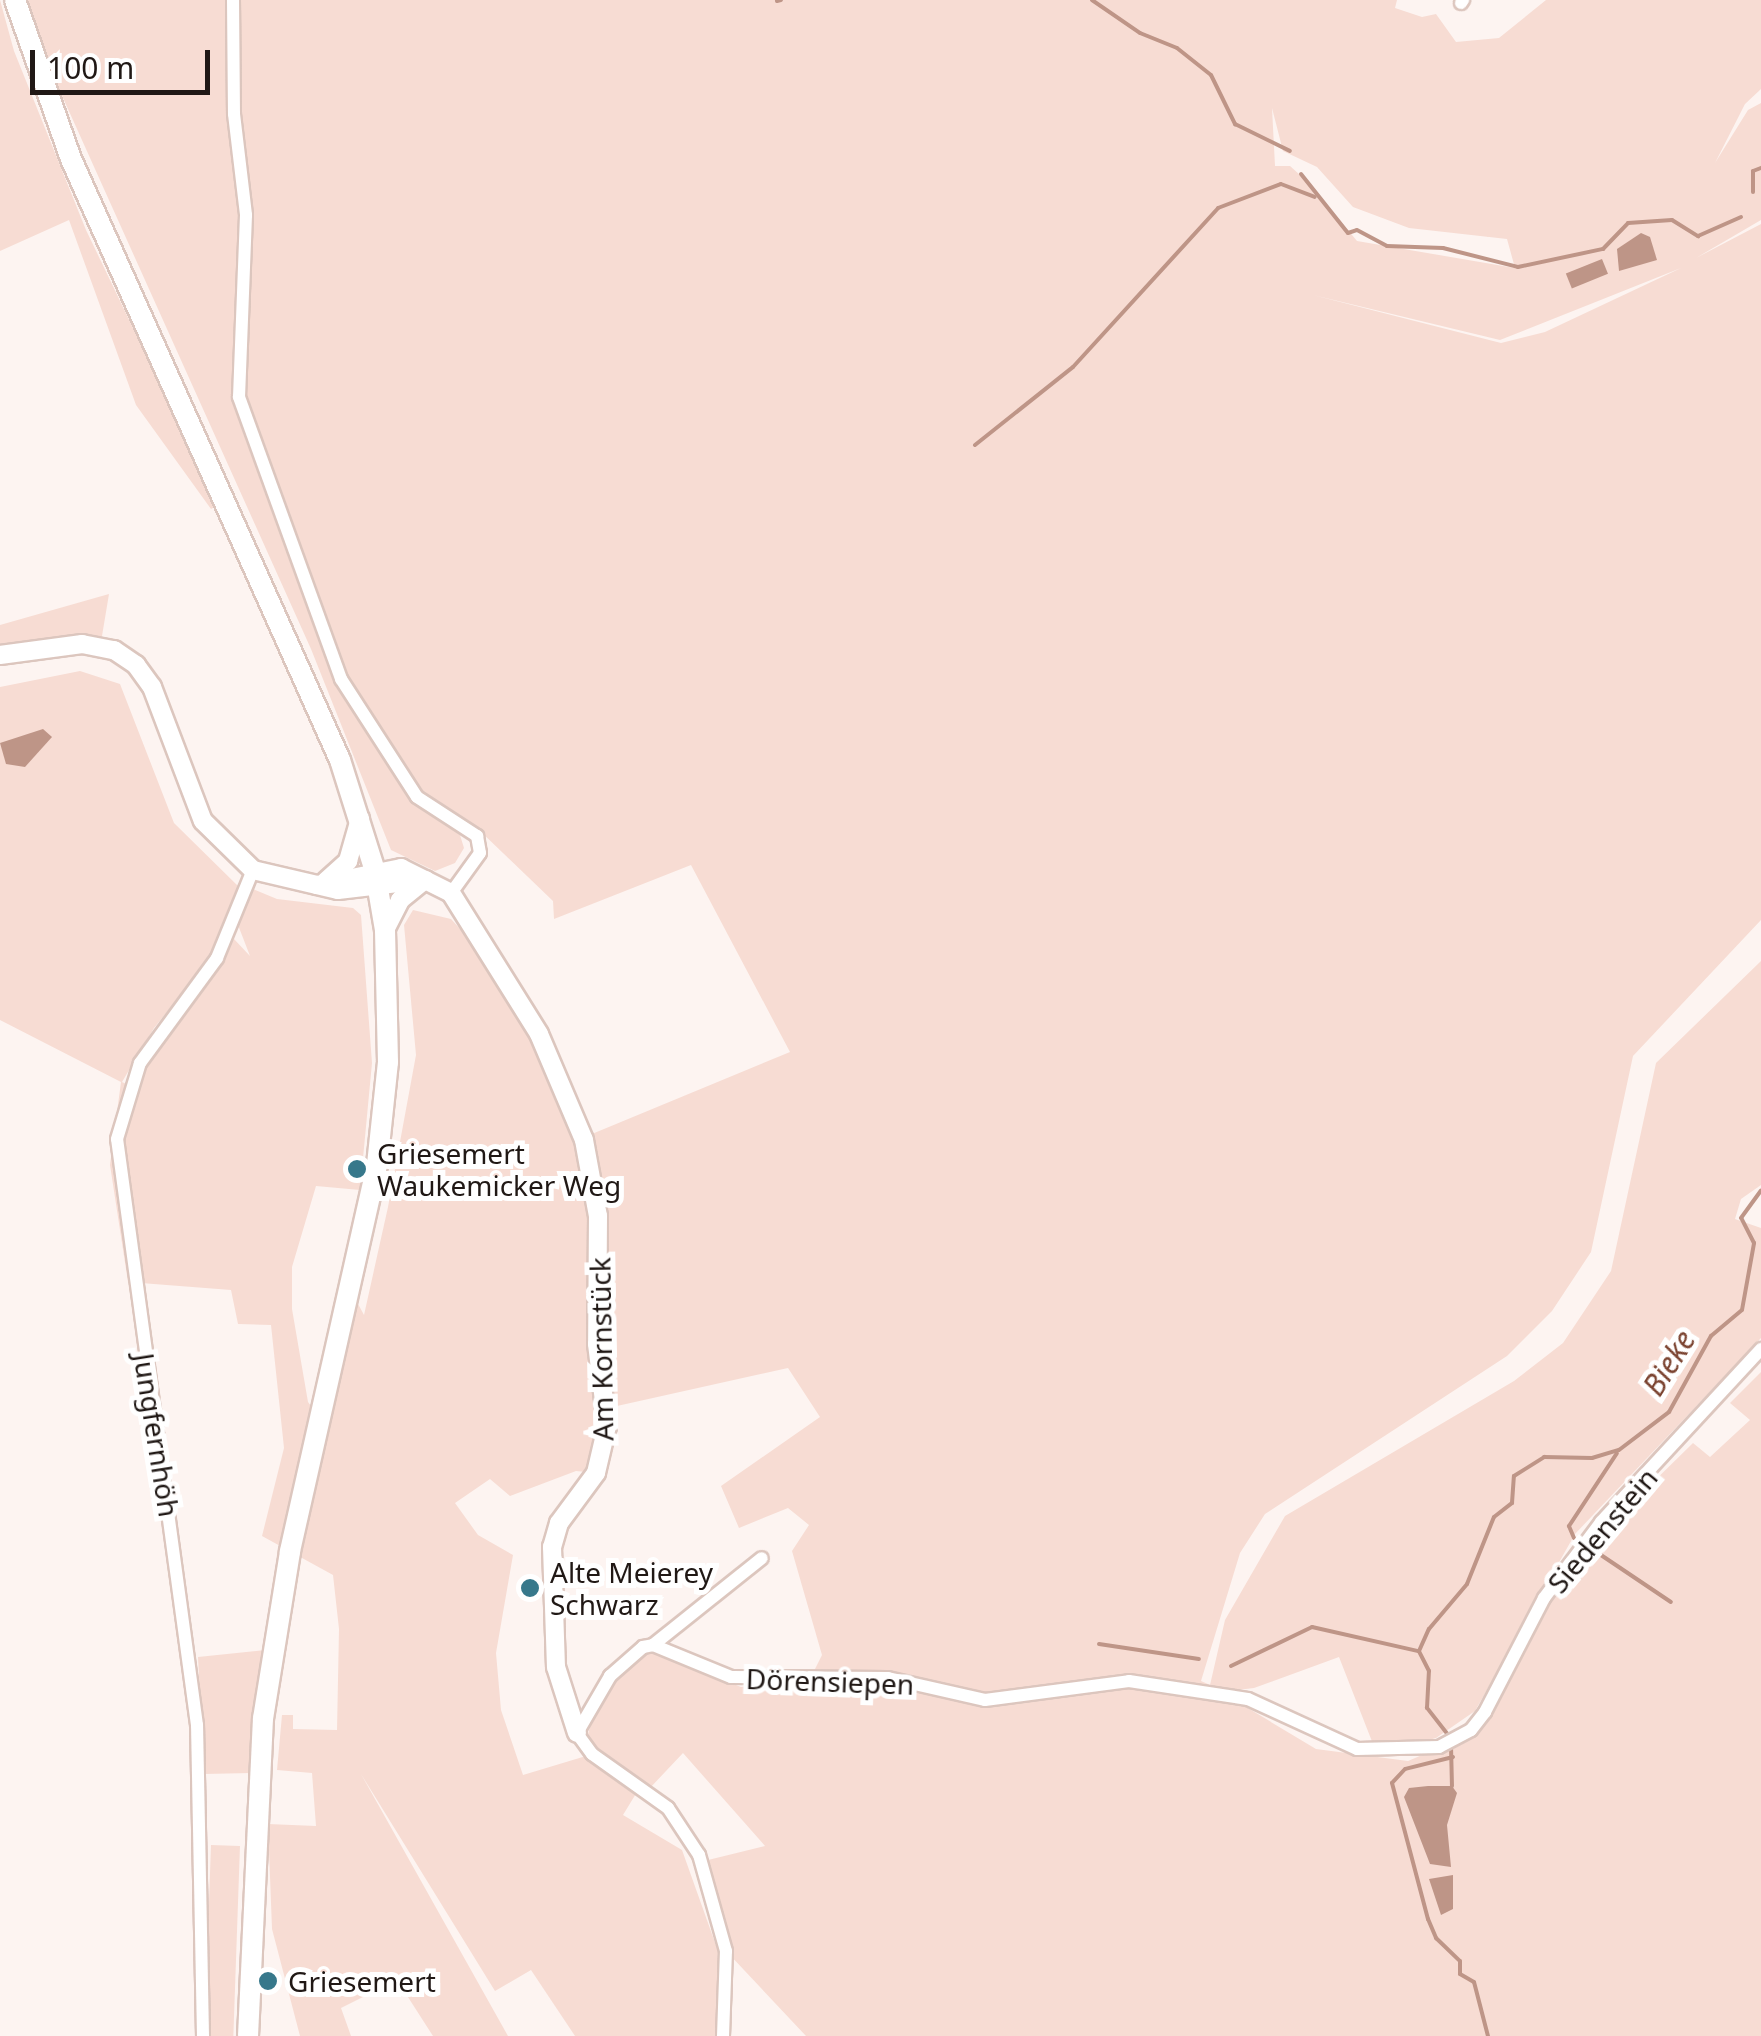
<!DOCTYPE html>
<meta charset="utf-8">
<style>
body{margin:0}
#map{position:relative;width:1761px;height:2036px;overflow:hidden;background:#fdf4f1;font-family:"Noto Sans",sans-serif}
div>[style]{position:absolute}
.green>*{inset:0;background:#f7dcd3;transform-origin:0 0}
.water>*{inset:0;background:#be9587;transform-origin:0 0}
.stream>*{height:4px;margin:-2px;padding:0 2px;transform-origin:2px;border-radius:2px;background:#be9587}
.roads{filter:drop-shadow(2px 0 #dcc6be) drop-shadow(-2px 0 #dcc6be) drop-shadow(0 2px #dcc6be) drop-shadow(0 -2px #dcc6be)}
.street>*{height:12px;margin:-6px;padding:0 6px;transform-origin:6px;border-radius:6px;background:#fff}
.secondary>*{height:18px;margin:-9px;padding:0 9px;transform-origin:9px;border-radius:9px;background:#fff}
.primary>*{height:20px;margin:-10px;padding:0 10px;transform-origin:10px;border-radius:10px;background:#fff}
.dots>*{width:28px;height:28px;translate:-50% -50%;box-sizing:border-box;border:5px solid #fff;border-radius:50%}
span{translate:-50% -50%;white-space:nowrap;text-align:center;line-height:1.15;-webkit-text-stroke:10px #fff;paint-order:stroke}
.poi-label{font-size:28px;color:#201815}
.left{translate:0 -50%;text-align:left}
.street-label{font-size:28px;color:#201815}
.water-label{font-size:30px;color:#7b4330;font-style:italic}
.scale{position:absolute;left:30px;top:50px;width:180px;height:45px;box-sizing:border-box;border:5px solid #201815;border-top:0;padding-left:12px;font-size:30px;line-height:35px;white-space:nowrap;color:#201815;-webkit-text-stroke:8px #fff;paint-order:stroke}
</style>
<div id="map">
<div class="green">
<div style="clip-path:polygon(0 0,14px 51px,86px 230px,218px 505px,211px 509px,136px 405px,69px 220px,0 251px)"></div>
<div style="clip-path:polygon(evenodd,27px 0,1397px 0,1395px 8px,1422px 17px,1436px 14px,1456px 42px,1499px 38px,1546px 0,1761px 0,1761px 89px,1745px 104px,1715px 163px,1748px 110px,1761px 103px,1761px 220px,1696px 258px,1761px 224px,1761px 920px,1633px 1056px,1591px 1252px,1552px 1311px,1507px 1356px,1265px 1514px,1240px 1553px,1201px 1681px,1210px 1685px,1225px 1620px,1285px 1516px,1514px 1381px,1563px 1343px,1611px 1271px,1656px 1063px,1761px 961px,1761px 1185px,1741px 1199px,1735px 1219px,1761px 1228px,1761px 1338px,1575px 1534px,1475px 1711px,1436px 1738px,1407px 1746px,1373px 1744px,1339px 1657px,1254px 1688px,1221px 1692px,1316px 1749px,1408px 1761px,1467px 1736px,1544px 1600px,1586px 1548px,1693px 1443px,1710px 1457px,1750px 1420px,1730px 1403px,1761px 1372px,1761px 2036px,806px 2036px,728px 1953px,704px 1861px,765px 1846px,683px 1753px,649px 1789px,595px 1751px,588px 1734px,598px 1698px,634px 1659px,653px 1652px,741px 1687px,812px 1675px,822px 1655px,792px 1551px,809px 1525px,788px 1508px,739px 1528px,721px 1486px,820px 1417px,788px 1368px,608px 1408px,596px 1473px,576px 1471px,510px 1496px,490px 1479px,455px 1503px,478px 1535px,513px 1555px,496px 1653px,501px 1710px,523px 1775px,586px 1756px,637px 1792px,623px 1815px,682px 1850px,718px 1951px,718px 2036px,575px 2036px,531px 1970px,495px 1991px,361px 1774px,508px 2036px,433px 2036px,397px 1980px,341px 2008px,351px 2036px,300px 2036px,272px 1929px,268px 1824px,316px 1826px,312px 1773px,277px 1770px,282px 1715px,293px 1715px,293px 1729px,337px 1730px,339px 1629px,333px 1575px,262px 1536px,284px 1448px,271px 1325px,238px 1324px,231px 1290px,128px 1282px,110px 1165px,121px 1082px,0 1020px,0 687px,80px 671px,120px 684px,174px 823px,239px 887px,212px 956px,154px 1028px,122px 1082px,133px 1087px,234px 939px,250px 956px,238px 925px,253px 889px,277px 899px,353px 908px,361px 915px,372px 1063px,360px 1190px,316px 1186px,292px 1267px,292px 1309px,308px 1402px,319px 1417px,350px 1289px,364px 1315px,388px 1207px,416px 1055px,404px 925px,413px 910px,451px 919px,483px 954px,533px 1037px,575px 1141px,790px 1052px,691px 865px,554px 919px,553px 901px,478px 829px,460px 835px,464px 848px,455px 863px,435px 871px,391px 850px,311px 649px,41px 49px,27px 0,1272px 108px,1283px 151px,1317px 167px,1353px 207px,1409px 228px,1507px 239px,1515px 268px,1357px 241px,1309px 183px,1290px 166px,1275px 166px,1272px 108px,27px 0,1681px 268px,1545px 332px,1501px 343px,1313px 295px,1500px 340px,1681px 268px)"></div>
<div style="clip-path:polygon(109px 594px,102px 636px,0 644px,0 625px)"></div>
<div style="clip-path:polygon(265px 1650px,251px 1773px,204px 1774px,198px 1657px)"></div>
<div style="left:211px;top:1845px;width:29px;height:191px;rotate:2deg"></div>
</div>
<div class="water">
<div style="clip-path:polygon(1641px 233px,1650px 237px,1657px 260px,1619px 271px,1617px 249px)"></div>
<div style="left:1602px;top:259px;width:16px;height:39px;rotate:68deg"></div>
<div style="clip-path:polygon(43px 729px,52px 737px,25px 767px,6px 764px,0 743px)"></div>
<div style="clip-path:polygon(1428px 1786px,1452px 1786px,1457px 1793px,1447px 1825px,1451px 1867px,1430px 1864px,1404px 1797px,1409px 1788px)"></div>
<div style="clip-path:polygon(1453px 1875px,1453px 1909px,1441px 1915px,1429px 1879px)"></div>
</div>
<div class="stream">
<div style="left:1092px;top:0;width:58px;rotate:34.5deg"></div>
<div style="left:1140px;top:33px;width:40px;rotate:22deg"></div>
<div style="left:1177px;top:48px;width:43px;rotate:38.5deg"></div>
<div style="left:1211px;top:75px;width:55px;rotate:63.9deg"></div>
<div style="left:1235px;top:124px;width:61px;rotate:26.1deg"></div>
<div style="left:777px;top:1px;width:4px;rotate:-14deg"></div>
<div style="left:1301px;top:174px;width:75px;rotate:51.5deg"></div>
<div style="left:1348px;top:233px;width:9px;rotate:-18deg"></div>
<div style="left:1357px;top:230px;width:34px;rotate:28deg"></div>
<div style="left:1387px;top:246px;width:56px;rotate:2deg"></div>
<div style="left:1443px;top:248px;width:77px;rotate:14.2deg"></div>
<div style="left:1518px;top:267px;width:87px;rotate:-12deg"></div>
<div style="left:1603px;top:249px;width:36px;rotate:-46deg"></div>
<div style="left:1628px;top:223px;width:44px;rotate:-3.9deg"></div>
<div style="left:1672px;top:220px;width:31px;rotate:32deg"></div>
<div style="left:1698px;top:236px;width:47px;rotate:-23.8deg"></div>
<div style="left:1753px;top:192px;width:21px;rotate:-90deg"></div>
<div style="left:1753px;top:171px;width:9px;rotate:-21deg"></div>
<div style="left:975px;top:445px;width:125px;rotate:-38.5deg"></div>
<div style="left:1073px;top:367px;width:215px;rotate:-47.6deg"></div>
<div style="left:1218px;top:208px;width:67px;rotate:-20.9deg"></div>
<div style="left:1281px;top:184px;width:36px;rotate:21deg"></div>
<div style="left:1574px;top:1538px;width:13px;rotate:-113deg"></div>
<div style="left:1569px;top:1526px;width:87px;rotate:-56.7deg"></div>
<div style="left:1592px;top:1549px;width:95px;rotate:33.9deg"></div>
<div style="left:1099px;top:1644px;width:101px;rotate:8.5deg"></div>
<div style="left:1231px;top:1666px;width:90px;rotate:-25.7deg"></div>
<div style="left:1312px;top:1627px;width:109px;rotate:12.8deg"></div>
<div style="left:1449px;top:1736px;width:36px;rotate:-128deg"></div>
<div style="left:1427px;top:1708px;width:37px;rotate:-87deg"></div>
<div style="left:1429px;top:1671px;width:22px;rotate:-117deg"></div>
<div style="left:1419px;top:1651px;width:24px;rotate:-66deg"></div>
<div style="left:1429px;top:1629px;width:59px;rotate:-49.8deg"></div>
<div style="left:1467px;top:1584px;width:72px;rotate:-68.1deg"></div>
<div style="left:1494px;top:1517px;width:23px;rotate:-38deg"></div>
<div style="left:1512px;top:1503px;width:27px;rotate:-86deg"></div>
<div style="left:1514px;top:1476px;width:36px;rotate:-32deg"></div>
<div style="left:1544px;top:1457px;width:48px;rotate:1.2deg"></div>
<div style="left:1592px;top:1458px;width:28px;rotate:-17deg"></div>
<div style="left:1619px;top:1450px;width:63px;rotate:-37.2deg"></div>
<div style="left:1669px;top:1412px;width:87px;rotate:-61.1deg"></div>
<div style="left:1711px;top:1336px;width:40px;rotate:-40deg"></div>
<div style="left:1742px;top:1310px;width:68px;rotate:-79.8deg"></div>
<div style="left:1754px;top:1243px;width:28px;rotate:-117deg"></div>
<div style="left:1741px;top:1218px;width:34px;rotate:-54deg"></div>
<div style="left:1451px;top:1746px;width:40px;rotate:88.6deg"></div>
<div style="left:1453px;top:1757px;width:49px;rotate:166deg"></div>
<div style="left:1405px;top:1769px;width:19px;rotate:133deg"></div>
<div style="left:1392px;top:1783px;width:141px;rotate:75.2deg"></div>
<div style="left:1428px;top:1919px;width:21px;rotate:67deg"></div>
<div style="left:1436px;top:1938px;width:33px;rotate:44deg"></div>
<div style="left:1460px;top:1961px;width:13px;rotate:90deg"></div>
<div style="left:1460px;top:1974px;width:16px;rotate:30deg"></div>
<div style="left:1474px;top:1982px;width:56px;rotate:75.5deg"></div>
</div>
<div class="roads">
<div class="street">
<div style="left:233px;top:0;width:114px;rotate:89.5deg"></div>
<div style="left:234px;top:114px;width:102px;rotate:83.2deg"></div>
<div style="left:246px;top:215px;width:182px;rotate:92.2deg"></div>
<div style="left:239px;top:397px;width:300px;rotate:70.1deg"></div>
<div style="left:341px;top:679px;width:140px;rotate:57.2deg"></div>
<div style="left:417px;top:797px;width:72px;rotate:33deg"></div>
<div style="left:477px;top:836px;width:17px;rotate:80deg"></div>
<div style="left:480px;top:853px;width:49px;rotate:125.9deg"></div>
<div style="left:1461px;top:3px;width:4px;rotate:-56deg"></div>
<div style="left:653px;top:1645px;width:139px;rotate:-38.6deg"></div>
<div style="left:203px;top:2036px;width:311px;rotate:-91.1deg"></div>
<div style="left:197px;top:1725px;width:591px;rotate:-97.77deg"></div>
<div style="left:117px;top:1139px;width:79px;rotate:-73.2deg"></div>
<div style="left:140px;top:1063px;width:130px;rotate:-53.7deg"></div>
<div style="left:217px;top:958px;width:95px;rotate:-67.8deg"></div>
<div style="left:723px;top:2036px;width:85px;rotate:-88deg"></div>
<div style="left:726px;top:1951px;width:100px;rotate:-105.7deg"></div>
<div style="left:699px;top:1855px;width:56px;rotate:-123.4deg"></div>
<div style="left:668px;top:1808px;width:93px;rotate:-144.6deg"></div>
<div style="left:592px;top:1754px;width:26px;rotate:-126deg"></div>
<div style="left:577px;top:1733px;width:66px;rotate:-59.9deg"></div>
<div style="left:610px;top:1676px;width:44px;rotate:-41.3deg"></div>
<div style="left:643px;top:1647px;width:10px;rotate:-11deg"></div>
<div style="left:653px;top:1645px;width:84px;rotate:22.3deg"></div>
<div style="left:731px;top:1677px;width:157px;rotate:0.4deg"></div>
<div style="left:888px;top:1678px;width:99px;rotate:12.8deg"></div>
<div style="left:985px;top:1700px;width:145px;rotate:-7.5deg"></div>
<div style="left:1129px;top:1681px;width:120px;rotate:8.6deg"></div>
<div style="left:1248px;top:1699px;width:120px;rotate:24.6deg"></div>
<div style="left:1357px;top:1749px;width:82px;rotate:-1.4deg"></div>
<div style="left:1439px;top:1747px;width:36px;rotate:-28deg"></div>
<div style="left:1471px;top:1730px;width:23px;rotate:-52deg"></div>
<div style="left:1485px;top:1712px;width:128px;rotate:-62.6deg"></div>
<div style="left:1544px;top:1598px;width:95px;rotate:-53.1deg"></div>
<div style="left:1601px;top:1522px;width:236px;rotate:-47.2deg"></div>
</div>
<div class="secondary">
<div style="left:0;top:655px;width:83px;rotate:-7.6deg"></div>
<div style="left:82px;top:644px;width:33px;rotate:11deg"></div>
<div style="left:114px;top:650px;width:27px;rotate:34deg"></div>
<div style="left:136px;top:665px;width:27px;rotate:54deg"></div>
<div style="left:152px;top:687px;width:143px;rotate:69.2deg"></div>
<div style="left:203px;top:821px;width:70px;rotate:44.4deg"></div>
<div style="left:253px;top:870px;width:87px;rotate:13.2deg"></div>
<div style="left:338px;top:890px;width:88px;rotate:-6.6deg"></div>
<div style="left:326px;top:881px;width:30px;rotate:-42deg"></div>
<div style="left:348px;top:861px;width:44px;rotate:-74.1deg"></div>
<div style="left:317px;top:885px;width:86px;rotate:-11.4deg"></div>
<div style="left:401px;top:868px;width:56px;rotate:26.6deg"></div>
<div style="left:451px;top:893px;width:166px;rotate:58deg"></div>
<div style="left:539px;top:1034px;width:115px;rotate:67deg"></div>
<div style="left:584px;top:1140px;width:77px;rotate:79.6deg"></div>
<div style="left:598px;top:1216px;width:128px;rotate:90.4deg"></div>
<div style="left:597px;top:1344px;width:83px;rotate:83deg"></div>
<div style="left:607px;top:1426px;width:48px;rotate:103.2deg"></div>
<div style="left:596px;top:1473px;width:62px;rotate:126.5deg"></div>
<div style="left:559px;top:1523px;width:25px;rotate:106deg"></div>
<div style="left:552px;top:1547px;width:120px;rotate:88.1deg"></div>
<div style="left:556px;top:1667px;width:69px;rotate:72.3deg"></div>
<div style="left:385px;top:930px;width:34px;rotate:-63deg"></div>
<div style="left:400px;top:900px;width:27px;rotate:-39deg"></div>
</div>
<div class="primary">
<div style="left:15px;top:0;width:169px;rotate:70.6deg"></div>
<div style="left:71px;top:159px;width:658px;rotate:65.89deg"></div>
<div style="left:340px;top:760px;width:116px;rotate:72.5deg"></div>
<div style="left:375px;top:871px;width:60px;rotate:80.4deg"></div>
<div style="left:385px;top:930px;width:132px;rotate:88.7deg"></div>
<div style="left:388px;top:1062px;width:104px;rotate:96.1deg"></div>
<div style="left:377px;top:1165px;width:397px;rotate:102.7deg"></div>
<div style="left:290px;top:1552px;width:168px;rotate:99.2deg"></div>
<div style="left:263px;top:1718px;width:318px;rotate:92.7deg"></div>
</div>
</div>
<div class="dots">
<div style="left:357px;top:1169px;background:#37788b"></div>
<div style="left:530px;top:1588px;background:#37788b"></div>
<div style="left:268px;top:1981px;background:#37788b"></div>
</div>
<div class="poi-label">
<span class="left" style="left:377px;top:1169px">Griesemert<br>Waukemicker Weg</span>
<span class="left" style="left:550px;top:1588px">Alte Meierey<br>Schwarz</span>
<span class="left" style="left:288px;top:1981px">Griesemert</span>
</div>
<div class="street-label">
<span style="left:601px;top:1349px;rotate:-91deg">Am Kornstück</span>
<span style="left:157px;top:1435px;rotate:81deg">Jungfernhöh</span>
<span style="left:1602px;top:1530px;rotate:-50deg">Siedenstein</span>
<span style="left:830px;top:1681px;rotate:2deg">Dörensiepen</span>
</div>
<div class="water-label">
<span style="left:1669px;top:1363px;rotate:-58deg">Bieke</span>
</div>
<div class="scale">100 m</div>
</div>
